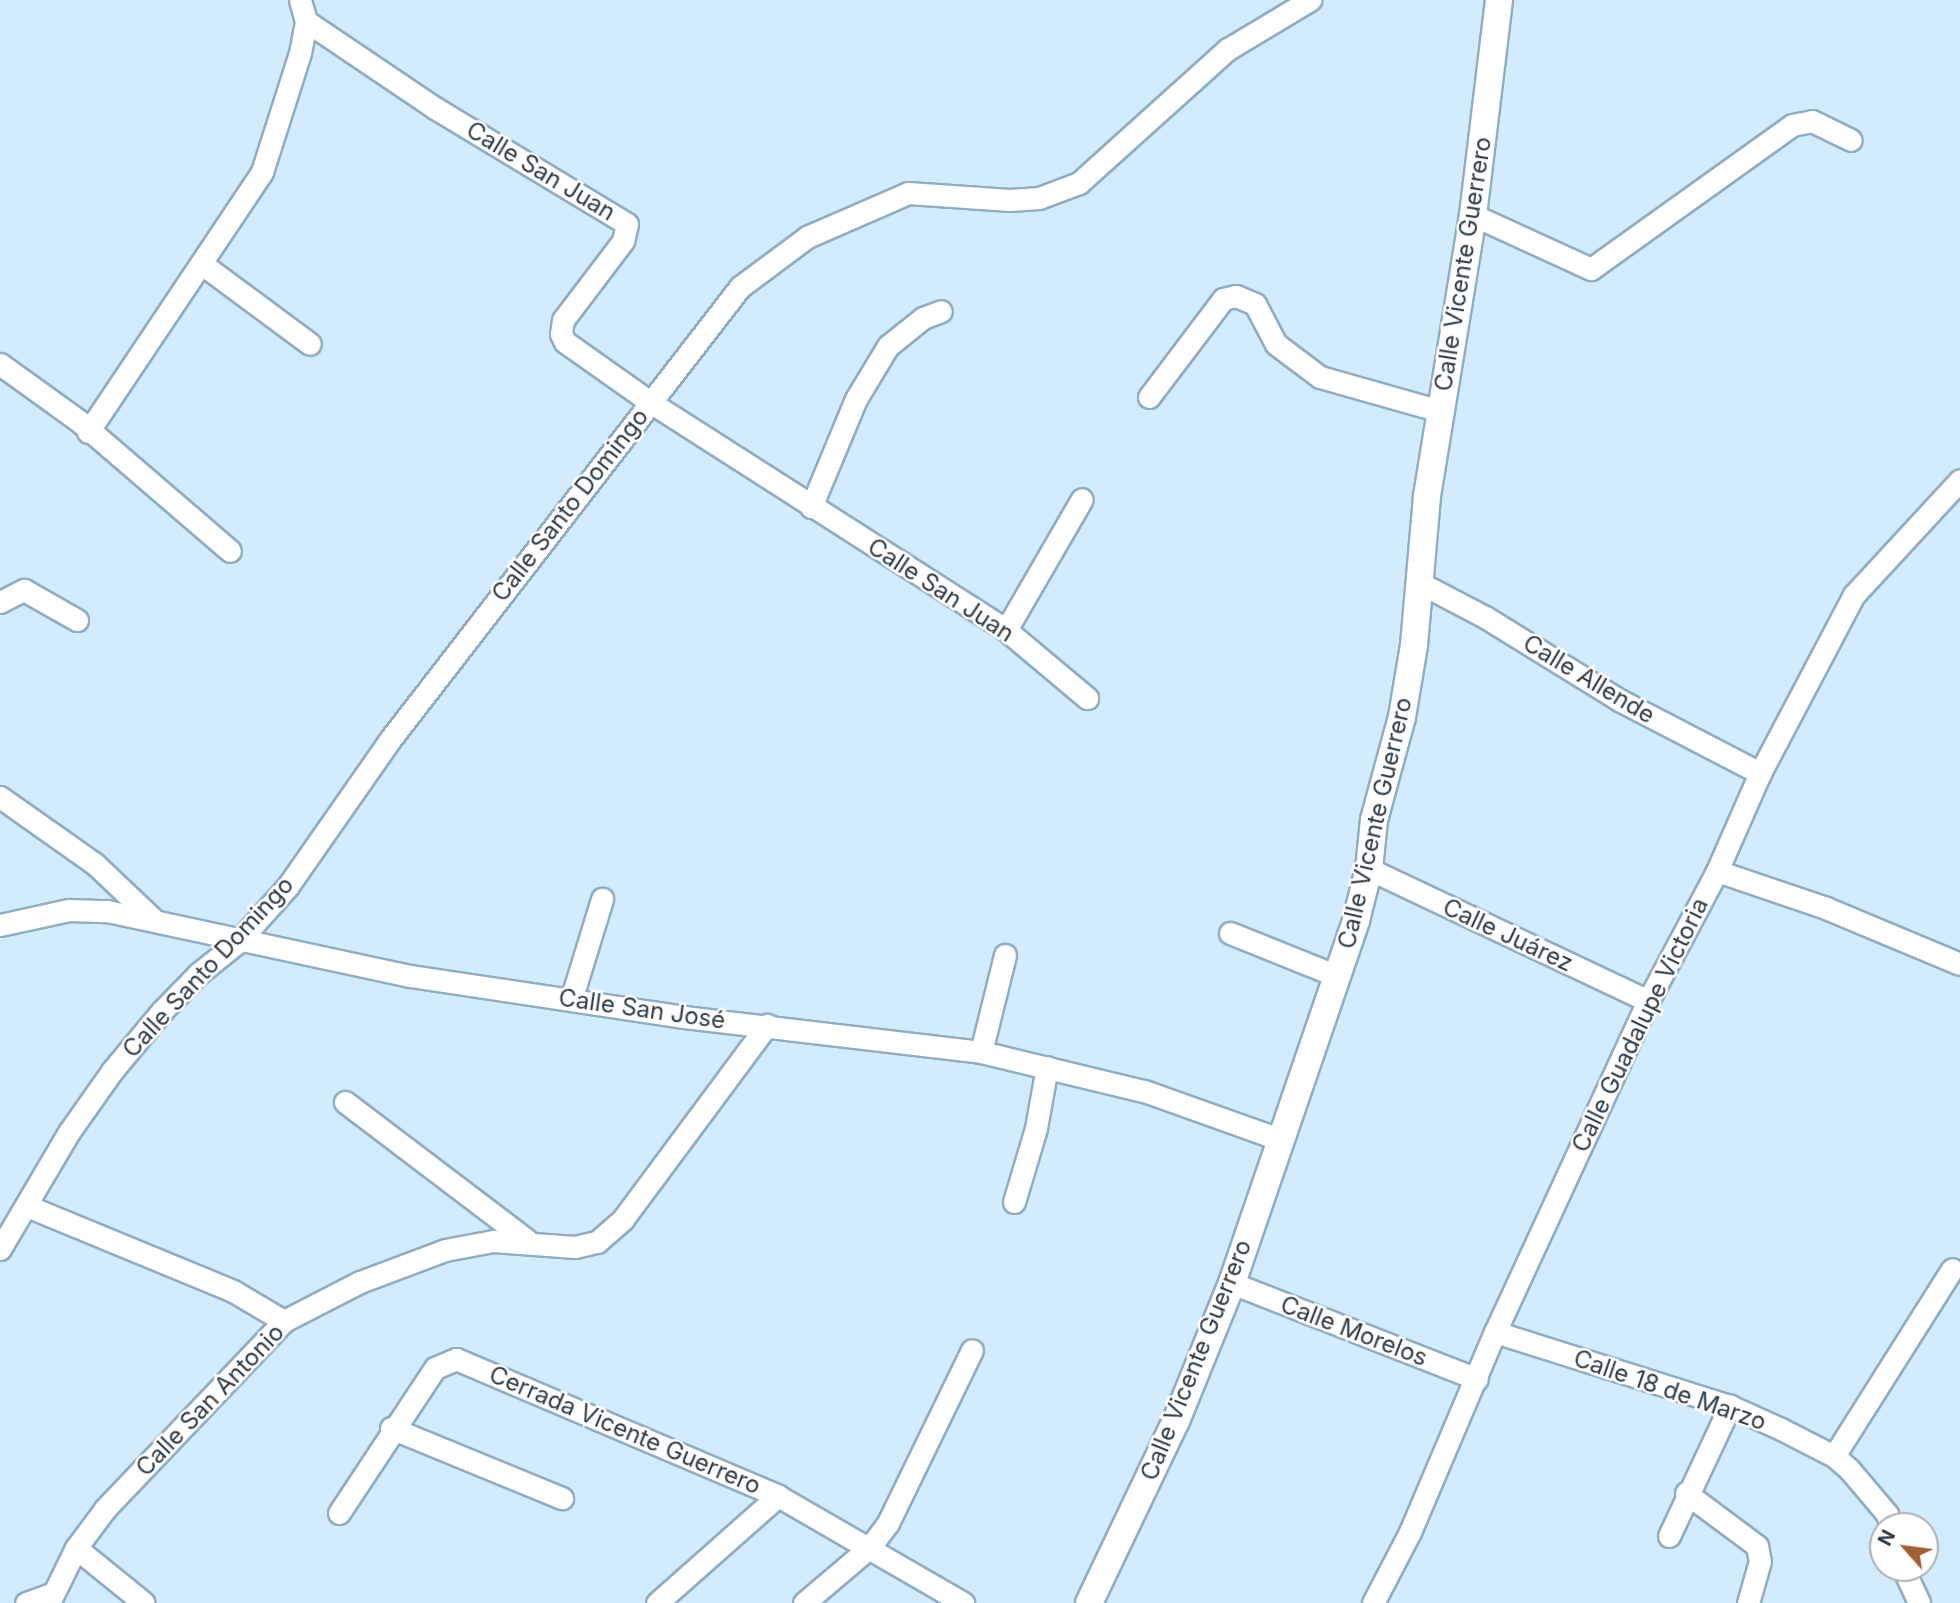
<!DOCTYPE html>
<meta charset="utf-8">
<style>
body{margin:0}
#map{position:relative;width:1960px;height:1603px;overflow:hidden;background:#d2ebfe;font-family:Inter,sans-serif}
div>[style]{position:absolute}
.roads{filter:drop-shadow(2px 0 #90adc3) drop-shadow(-2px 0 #90adc3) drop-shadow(0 2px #90adc3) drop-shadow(0 -2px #90adc3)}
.minor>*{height:21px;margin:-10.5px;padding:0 10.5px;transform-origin:10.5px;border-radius:10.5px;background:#fff}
.tertiary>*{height:26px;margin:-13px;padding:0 13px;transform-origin:13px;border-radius:13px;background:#fff}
span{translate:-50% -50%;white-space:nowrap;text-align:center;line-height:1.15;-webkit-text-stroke:5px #fff;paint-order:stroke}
.street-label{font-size:24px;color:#313d46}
.north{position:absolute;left:1869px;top:1512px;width:70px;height:70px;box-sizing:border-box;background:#fff;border:2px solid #adb1b5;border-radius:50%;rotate:298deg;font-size:19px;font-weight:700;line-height:28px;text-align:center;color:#313d46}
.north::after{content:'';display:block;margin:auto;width:24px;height:32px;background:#a35e31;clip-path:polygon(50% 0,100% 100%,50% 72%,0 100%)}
</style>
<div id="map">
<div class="roads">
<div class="minor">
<div style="left:306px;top:21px;width:156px;rotate:34deg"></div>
<div style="left:435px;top:108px;width:224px;rotate:31.1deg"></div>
<div style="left:627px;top:224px;width:17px;rotate:103deg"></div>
<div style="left:623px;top:241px;width:99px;rotate:127.2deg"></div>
<div style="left:563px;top:320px;width:14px;rotate:98deg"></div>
<div style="left:561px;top:334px;width:9px;rotate:63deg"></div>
<div style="left:565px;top:342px;width:104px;rotate:35.2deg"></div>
<div style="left:650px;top:402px;width:423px;rotate:32.6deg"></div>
<div style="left:1006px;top:630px;width:106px;rotate:40deg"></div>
<div style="left:1473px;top:215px;width:130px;rotate:24.6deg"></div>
<div style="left:1591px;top:269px;width:247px;rotate:-35.6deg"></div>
<div style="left:1792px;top:125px;width:20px;rotate:-11deg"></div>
<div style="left:1812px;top:121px;width:43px;rotate:26deg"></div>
<div style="left:202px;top:264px;width:134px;rotate:36.5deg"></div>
<div style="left:0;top:364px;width:97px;rotate:35.8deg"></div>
<div style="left:79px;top:421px;width:199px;rotate:40.7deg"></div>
<div style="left:1149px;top:397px;width:123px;rotate:-52.9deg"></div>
<div style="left:1223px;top:299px;width:13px;rotate:-13deg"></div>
<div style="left:1236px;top:296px;width:21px;rotate:23deg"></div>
<div style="left:1255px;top:304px;width:45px;rotate:62.3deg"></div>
<div style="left:1276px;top:344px;width:55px;rotate:36.9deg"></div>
<div style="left:1320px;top:377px;width:125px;rotate:15.8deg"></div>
<div style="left:88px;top:432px;width:313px;rotate:-56.2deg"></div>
<div style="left:262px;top:172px;width:125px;rotate:-72.3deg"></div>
<div style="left:300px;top:53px;width:33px;rotate:-79deg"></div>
<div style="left:306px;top:21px;width:22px;rotate:-106deg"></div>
<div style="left:811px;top:507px;width:117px;rotate:-67.4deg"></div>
<div style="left:856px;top:399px;width:62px;rotate:-58.9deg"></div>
<div style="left:888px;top:346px;width:45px;rotate:-38.7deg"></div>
<div style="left:923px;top:318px;width:19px;rotate:-21deg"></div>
<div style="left:1418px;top:582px;width:76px;rotate:27.6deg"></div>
<div style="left:1485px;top:617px;width:160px;rotate:31.7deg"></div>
<div style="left:1621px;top:701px;width:157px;rotate:27.4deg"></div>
<div style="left:0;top:602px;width:27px;rotate:-27deg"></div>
<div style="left:24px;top:590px;width:61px;rotate:29.5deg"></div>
<div style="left:1006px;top:630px;width:151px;rotate:-59.9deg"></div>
<div style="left:0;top:797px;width:116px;rotate:35.2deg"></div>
<div style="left:95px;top:864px;width:80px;rotate:43.5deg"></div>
<div style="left:1369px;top:869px;width:309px;rotate:25.3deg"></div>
<div style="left:1717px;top:871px;width:115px;rotate:18.7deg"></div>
<div style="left:1826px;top:908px;width:145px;rotate:22.7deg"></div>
<div style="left:0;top:925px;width:71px;rotate:-12.3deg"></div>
<div style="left:69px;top:910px;width:38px;rotate:2deg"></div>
<div style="left:107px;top:911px;width:310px;rotate:12.1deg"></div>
<div style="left:410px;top:976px;width:277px;rotate:8.5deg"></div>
<div style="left:684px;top:1017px;width:299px;rotate:6.7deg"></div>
<div style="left:981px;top:1052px;width:168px;rotate:13.5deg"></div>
<div style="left:1144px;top:1091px;width:143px;rotate:19.6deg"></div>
<div style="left:1230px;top:933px;width:115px;rotate:21.9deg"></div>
<div style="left:571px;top:1000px;width:106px;rotate:-72.9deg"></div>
<div style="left:981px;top:1052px;width:100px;rotate:-76.1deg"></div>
<div style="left:345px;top:1102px;width:228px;rotate:37.2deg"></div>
<div style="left:1014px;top:1202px;width:77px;rotate:-73.4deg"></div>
<div style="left:1036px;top:1128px;width:62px;rotate:-79.8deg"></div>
<div style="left:27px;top:1206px;width:223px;rotate:22.4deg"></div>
<div style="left:233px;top:1291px;width:59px;rotate:30.5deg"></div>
<div style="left:0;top:1249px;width:136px;rotate:-59.5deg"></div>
<div style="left:69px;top:1132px;width:75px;rotate:-54.8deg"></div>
<div style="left:112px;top:1071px;width:78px;rotate:-50.2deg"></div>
<div style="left:162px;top:1011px;width:52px;rotate:-45.8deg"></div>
<div style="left:198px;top:974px;width:51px;rotate:-38.7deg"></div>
<div style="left:238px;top:942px;width:75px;rotate:-48.2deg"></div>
<div style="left:288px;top:886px;width:177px;rotate:-55.1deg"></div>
<div style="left:389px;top:741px;width:574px;rotate:-52.29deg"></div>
<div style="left:740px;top:287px;width:84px;rotate:-36.7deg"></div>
<div style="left:807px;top:237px;width:110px;rotate:-23.5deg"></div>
<div style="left:908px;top:193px;width:102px;rotate:3.9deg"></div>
<div style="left:1010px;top:200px;width:29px;rotate:-4deg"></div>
<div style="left:1039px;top:198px;width:43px;rotate:-20.6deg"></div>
<div style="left:1079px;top:183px;width:200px;rotate:-42deg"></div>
<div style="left:1228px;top:49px;width:96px;rotate:-30.9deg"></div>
<div style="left:1232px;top:1283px;width:263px;rotate:21.4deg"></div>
<div style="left:1495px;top:1332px;width:246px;rotate:17.5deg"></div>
<div style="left:1730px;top:1406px;width:56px;rotate:24.3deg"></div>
<div style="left:1781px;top:1429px;width:59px;rotate:27deg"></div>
<div style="left:1834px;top:1456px;width:20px;rotate:41deg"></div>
<div style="left:1849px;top:1469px;width:59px;rotate:49.8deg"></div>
<div style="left:1887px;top:1514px;width:13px;rotate:72deg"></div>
<div style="left:391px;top:1428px;width:185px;rotate:22.3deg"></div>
<div style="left:1834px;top:1456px;width:221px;rotate:-57.7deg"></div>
<div style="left:1686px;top:1493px;width:89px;rotate:36.7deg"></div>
<div style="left:1757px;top:1546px;width:15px;rotate:79deg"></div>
<div style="left:1760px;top:1561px;width:44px;rotate:105.9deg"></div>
<div style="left:339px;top:1513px;width:174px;rotate:-56.5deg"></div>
<div style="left:435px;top:1368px;width:23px;rotate:-23deg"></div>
<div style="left:456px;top:1359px;width:350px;rotate:23deg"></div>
<div style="left:778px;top:1496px;width:214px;rotate:30deg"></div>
<div style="left:1669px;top:1536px;width:144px;rotate:-64.9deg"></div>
<div style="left:76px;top:1548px;width:87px;rotate:39deg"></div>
<div style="left:1903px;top:1568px;width:38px;rotate:65deg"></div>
<div style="left:26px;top:1603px;width:27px;rotate:-20deg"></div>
<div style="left:49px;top:1603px;width:61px;rotate:-63.9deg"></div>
<div style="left:76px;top:1548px;width:49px;rotate:-53.4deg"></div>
<div style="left:105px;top:1509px;width:260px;rotate:-46.4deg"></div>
<div style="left:284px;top:1321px;width:85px;rotate:-27.2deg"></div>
<div style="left:360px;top:1282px;width:91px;rotate:-20.6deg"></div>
<div style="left:445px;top:1250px;width:49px;rotate:-10.6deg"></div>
<div style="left:493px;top:1241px;width:82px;rotate:4.2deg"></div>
<div style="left:575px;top:1247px;width:23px;rotate:-13deg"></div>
<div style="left:597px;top:1242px;width:35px;rotate:-41deg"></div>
<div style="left:623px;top:1219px;width:242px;rotate:-53.4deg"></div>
<div style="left:657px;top:1603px;width:162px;rotate:-41.5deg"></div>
<div style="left:804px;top:1603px;width:87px;rotate:-40.3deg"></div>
<div style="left:870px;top:1547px;width:30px;rotate:-53deg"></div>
<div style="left:888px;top:1523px;width:192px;rotate:-64.1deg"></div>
<div style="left:1373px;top:1603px;width:80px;rotate:-62.5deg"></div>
<div style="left:1410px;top:1532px;width:217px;rotate:-67deg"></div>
<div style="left:1495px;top:1332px;width:365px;rotate:-65.2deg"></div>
<div style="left:1648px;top:1001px;width:147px;rotate:-62deg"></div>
<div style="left:1717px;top:871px;width:107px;rotate:-66.3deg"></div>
<div style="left:1760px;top:773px;width:201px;rotate:-62.2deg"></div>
<div style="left:1854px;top:595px;width:156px;rotate:-47.3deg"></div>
</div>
<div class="tertiary">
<div style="left:1089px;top:1603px;width:202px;rotate:-64.5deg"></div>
<div style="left:1176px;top:1421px;width:149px;rotate:-67.9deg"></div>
<div style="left:1232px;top:1283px;width:384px;rotate:-71.1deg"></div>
<div style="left:1356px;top:920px;width:53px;rotate:-75.7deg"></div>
<div style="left:1369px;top:869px;width:49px;rotate:-84.2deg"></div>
<div style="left:1374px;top:820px;width:107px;rotate:-74.8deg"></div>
<div style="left:1402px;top:717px;width:73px;rotate:-80.5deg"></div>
<div style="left:1414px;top:645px;width:150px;rotate:-85deg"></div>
<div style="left:1427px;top:496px;width:285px;rotate:-80.7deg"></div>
<div style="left:1473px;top:215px;width:217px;rotate:-83.1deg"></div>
</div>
</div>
<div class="street-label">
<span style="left:541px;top:171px;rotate:31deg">Calle San Juan</span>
<span style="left:1463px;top:264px;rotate:-81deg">Calle Vicente Guerrero</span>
<span style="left:570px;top:505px;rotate:-52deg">Calle Santo Domingo</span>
<span style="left:941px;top:590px;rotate:33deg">Calle San Juan</span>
<span style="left:1589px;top:679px;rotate:31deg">Calle Allende</span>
<span style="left:1375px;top:823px;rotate:-77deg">Calle Vicente Guerrero</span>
<span style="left:1508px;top:935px;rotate:25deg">Calle Juárez</span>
<span style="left:208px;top:967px;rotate:-47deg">Calle Santo Domingo</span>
<span style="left:642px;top:1009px;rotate:8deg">Calle San José</span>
<span style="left:1640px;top:1025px;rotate:-64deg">Calle Guadalupe Victoria</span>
<span style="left:1354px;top:1331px;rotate:21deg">Calle Morelos</span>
<span style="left:1196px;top:1360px;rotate:-68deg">Calle Vicente Guerrero</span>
<span style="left:1670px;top:1390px;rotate:19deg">Calle 18 de Marzo</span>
<span style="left:210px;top:1400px;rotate:-46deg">Calle San Antonio</span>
<span style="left:625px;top:1430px;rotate:23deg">Cerrada Vicente Guerrero</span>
</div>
<div class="north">N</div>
</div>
